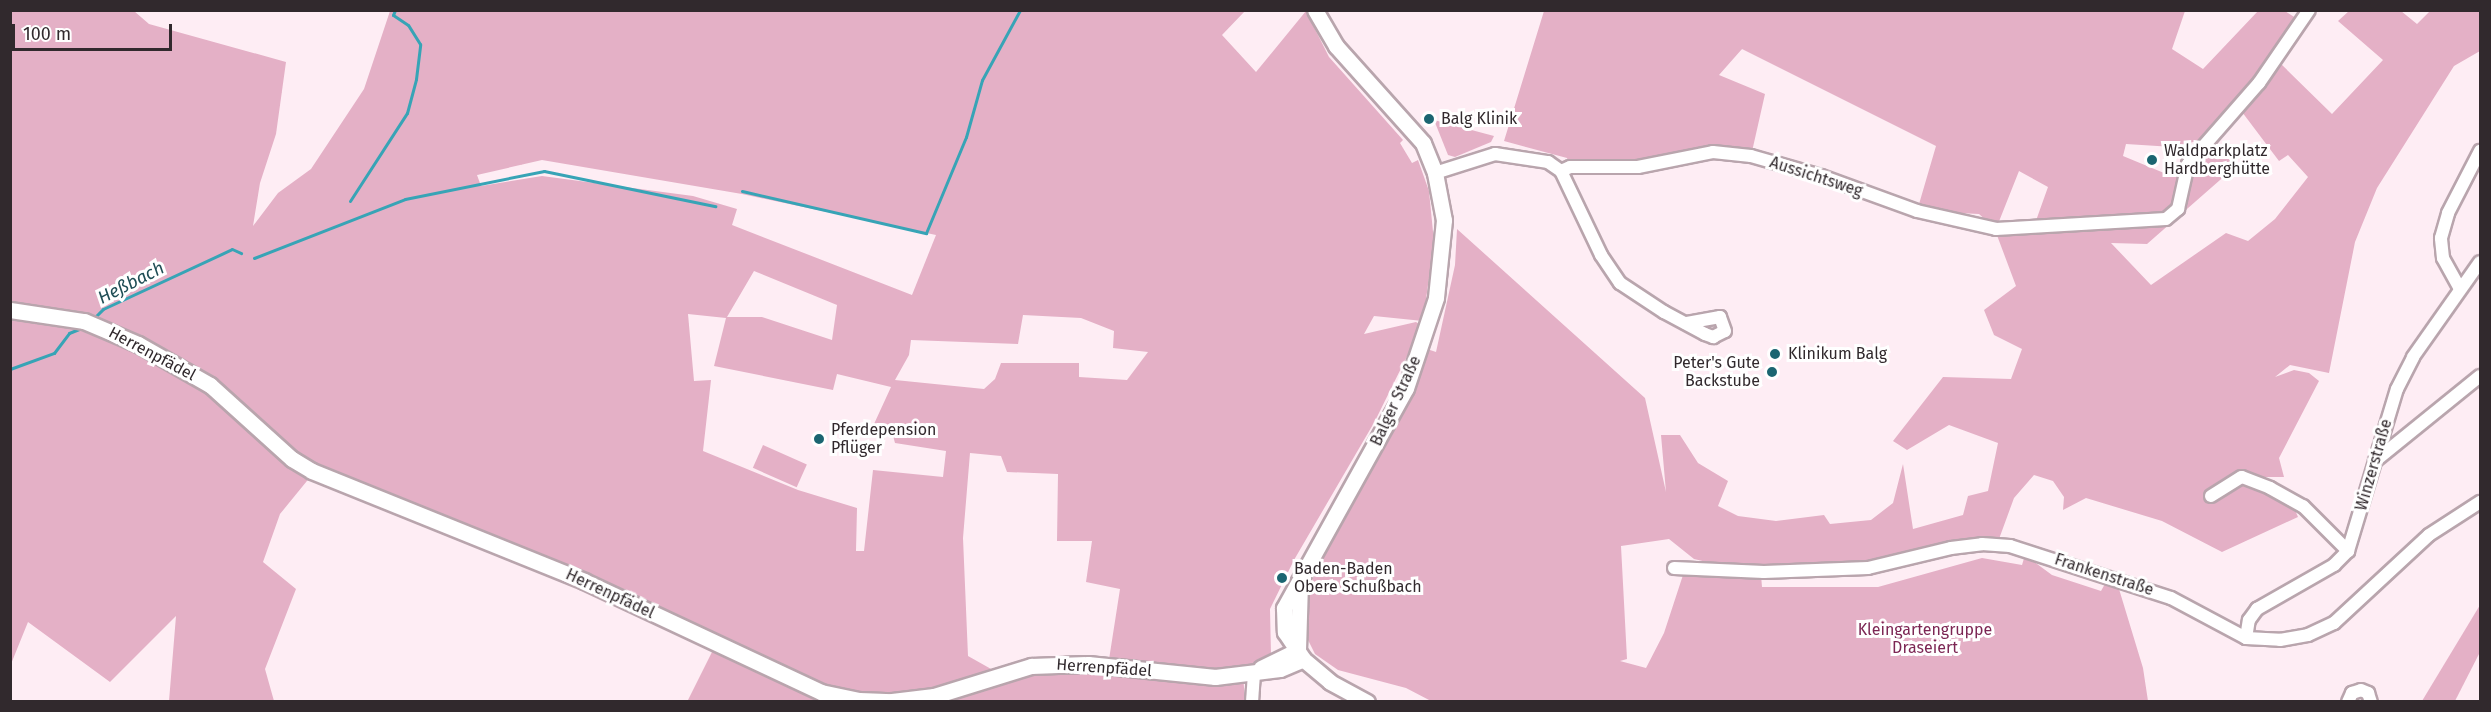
<!DOCTYPE html>
<meta charset="utf-8">
<style>
body{margin:0}
#map{position:relative;width:2491px;height:712px;overflow:hidden;background:#feedf4;font-family:"Fira Sans",sans-serif}
div>[style]{position:absolute}
.green>*{inset:0;background:#e4b0c6;transform-origin:0 0}
.stream>*{height:3px;margin:-1.5px;padding:0 1.5px;transform-origin:1.5px;border-radius:1.5px;background:#37a4b6}
.roads{filter:drop-shadow(2px 0 #b9a5ad) drop-shadow(-2px 0 #b9a5ad) drop-shadow(0 2px #b9a5ad) drop-shadow(0 -2px #b9a5ad)}
.minor>*{height:12px;margin:-6px;padding:0 6px;transform-origin:6px;border-radius:6px;background:#fff}
.tertiary>*{height:15px;margin:-7.5px;padding:0 7.5px;transform-origin:7.5px;border-radius:7.5px;background:#fff}
.dots>*{width:16px;height:16px;translate:-50% -50%;box-sizing:border-box;border:3px solid #fff;border-radius:50%}
span{translate:-50% -50%;white-space:nowrap;text-align:center;line-height:1.15;-webkit-text-stroke:6px #fff;paint-order:stroke}
.poi-label{font-size:16px;color:#31292d}
.left{translate:0 -50%;text-align:left}
.right{translate:-100% -50%;text-align:right}
.street-label{font-size:16px;color:#31292d}
.park-label{font-size:16px;color:#7c2654}
.water-label{font-size:18px;color:#1f4d55;font-style:italic}
.frame{position:absolute;inset:0;border:12px solid #31292d;pointer-events:none}
.scale{position:absolute;left:12px;top:24px;width:160px;height:27px;box-sizing:border-box;border:3px solid #31292d;border-top:0;padding-left:8px;font-size:18px;line-height:21px;white-space:nowrap;color:#31292d;-webkit-text-stroke:4px #fff;paint-order:stroke}
</style>
<div id="map">
<div class="green">
<div style="clip-path:polygon(evenodd,10px 11px,134px 11px,149px 24px,286px 62px,276px 134px,260px 183px,253px 226px,278px 193px,311px 169px,364px 89px,390px 11px,1245px 11px,1222px 35px,1256px 72px,1306px 11px,1329px 57px,1403px 140px,1400px 143px,1412px 163px,1418px 160px,1429px 191px,1434px 242px,1423px 321px,1374px 316px,1364px 334px,1416px 322px,1422px 326px,1375px 421px,1294px 560px,1270px 609px,1271px 655px,1243px 674px,1245px 701px,945px 701px,995px 677px,890px 698px,831px 689px,337px 476px,295px 453px,228px 392px,109px 325px,11px 308px,10px 11px,542px 160px,742px 194px,936px 235px,912px 295px,732px 225px,737px 209px,693px 196px,542px 176px,481px 186px,477px 175px,542px 160px,10px 11px,754px 271px,837px 305px,832px 340px,762px 317px,727px 317px,754px 271px,10px 11px,688px 314px,726px 318px,714px 366px,833px 390px,837px 374px,891px 387px,874px 424px,890px 425px,895px 443px,946px 451px,943px 477px,873px 470px,864px 551px,856px 551px,857px 508px,798px 490px,703px 451px,711px 380px,694px 381px,688px 314px,10px 11px,1023px 315px,1081px 318px,1114px 331px,1113px 348px,1148px 352px,1127px 380px,1079px 377px,1079px 363px,1001px 363px,995px 379px,984px 389px,895px 380px,909px 355px,911px 340px,1018px 344px,1023px 315px,10px 11px,970px 453px,1001px 456px,1007px 472px,1058px 474px,1057px 541px,1092px 541px,1086px 582px,1120px 589px,1108px 666px,1000px 674px,968px 656px,963px 538px,970px 453px)"></div>
<div style="clip-path:polygon(evenodd,1544px 11px,2185px 11px,2172px 49px,2203px 69px,2258px 11px,2285px 11px,2299px 20px,2280px 63px,2332px 114px,2383px 60px,2338px 21px,2349px 11px,2401px 11px,2417px 24px,2430px 11px,2480px 11px,2480px 51px,2454px 66px,2377px 188px,2355px 242px,2329px 373px,2290px 365px,2275px 377px,2294px 370px,2309px 373px,2319px 381px,2279px 458px,2284px 477px,2244px 477px,2289px 496px,2298px 517px,2222px 552px,2162px 521px,2086px 498px,2063px 510px,2064px 497px,2053px 481px,2034px 475px,2014px 498px,1999px 539px,1868px 568px,1728px 567px,1694px 559px,1669px 539px,1621px 546px,1627px 659px,1620px 661px,1646px 668px,1664px 633px,1683px 575px,1761px 575px,1762px 587px,1878px 587px,1982px 558px,2022px 565px,2025px 555px,2052px 575px,2101px 591px,2106px 582px,2119px 589px,2143px 668px,2148px 701px,1431px 701px,1406px 688px,1338px 670px,1315px 654px,1304px 632px,1306px 595px,1328px 541px,1424px 348px,1436px 352px,1455px 265px,1457px 229px,1645px 398px,1666px 492px,1661px 435px,1680px 435px,1698px 463px,1728px 481px,1718px 506px,1738px 516px,1776px 521px,1824px 515px,1830px 524px,1871px 520px,1893px 503px,1903px 464px,1913px 529px,1963px 515px,1968px 496px,1988px 491px,1998px 443px,1949px 425px,1907px 450px,1893px 441px,1943px 377px,2011px 379px,2022px 349px,1994px 335px,1984px 310px,2016px 286px,1995px 230px,2033px 229px,2048px 187px,2019px 171px,1996px 229px,1979px 214px,1917px 211px,1936px 146px,1742px 49px,1719px 75px,1765px 94px,1751px 156px,1713px 152px,1674px 161px,1570px 167px,1567px 158px,1504px 141px,1544px 11px,2239px 108px,2279px 161px,2288px 155px,2308px 177px,2275px 219px,2248px 241px,2226px 233px,2151px 285px,2111px 243px,2147px 244px,2236px 166px,2208px 140px,2239px 108px,1544px 11px,2205px 139px,2210px 153px,2164px 173px,2123px 156px,2126px 144px,2173px 147px,2205px 139px)"></div>
<div style="clip-path:polygon(1434px 120px,1494px 136px,1491px 142px,1455px 157px,1448px 155px)"></div>
<div style="clip-path:polygon(11px 316px,73px 324px,112px 338px,212px 393px,311px 476px,280px 514px,263px 562px,296px 589px,265px 669px,274px 701px,169px 701px,176px 616px,110px 682px,28px 622px,11px 664px)"></div>
<div style="left:763px;top:445px;width:48px;height:25px;rotate:24deg"></div>
<div style="clip-path:polygon(2480px 605px,2480px 652px,2455px 701px,2422px 701px)"></div>
<div style="clip-path:polygon(713px 650px,776px 680px,844px 702px,687px 702px)"></div>
</div>
<div class="stream">
<div style="left:742px;top:191px;width:189px;rotate:12.9deg"></div>
<div style="left:926px;top:233px;width:104px;rotate:-67.4deg"></div>
<div style="left:966px;top:137px;width:59px;rotate:-74.3deg"></div>
<div style="left:982px;top:80px;width:80px;rotate:-61.5deg"></div>
<div style="left:350px;top:201px;width:105px;rotate:-57.1deg"></div>
<div style="left:407px;top:113px;width:35px;rotate:-75deg"></div>
<div style="left:416px;top:79px;width:35px;rotate:-83deg"></div>
<div style="left:420px;top:44px;width:22px;rotate:-122deg"></div>
<div style="left:408px;top:25px;width:18px;rotate:-146deg"></div>
<div style="left:393px;top:15px;width:5px;rotate:-68deg"></div>
<div style="left:254px;top:258px;width:162px;rotate:-21.3deg"></div>
<div style="left:405px;top:199px;width:142px;rotate:-11.4deg"></div>
<div style="left:544px;top:171px;width:175px;rotate:11.6deg"></div>
<div style="left:93px;top:319px;width:14px;rotate:-45deg"></div>
<div style="left:103px;top:309px;width:142px;rotate:-24.9deg"></div>
<div style="left:232px;top:249px;width:10px;rotate:24deg"></div>
<div style="left:10px;top:369px;width:47px;rotate:-20deg"></div>
<div style="left:54px;top:353px;width:25px;rotate:-53deg"></div>
<div style="left:69px;top:333px;width:18px;rotate:-22deg"></div>
</div>
<div class="roads">
<div class="minor">
<div style="left:1561px;top:171px;width:10px;rotate:-24deg"></div>
<div style="left:1570px;top:167px;width:68px"></div>
<div style="left:1638px;top:167px;width:76px;rotate:-11.3deg"></div>
<div style="left:1713px;top:152px;width:38px;rotate:6deg"></div>
<div style="left:1751px;top:156px;width:73px;rotate:15.9deg"></div>
<div style="left:1821px;top:176px;width:102px;rotate:20deg"></div>
<div style="left:1917px;top:211px;width:81px;rotate:12.8deg"></div>
<div style="left:1996px;top:229px;width:170px;rotate:-3.4deg"></div>
<div style="left:2166px;top:219px;width:16px;rotate:-40deg"></div>
<div style="left:2178px;top:209px;width:46px;rotate:-77.5deg"></div>
<div style="left:2188px;top:164px;width:108px;rotate:-48.8deg"></div>
<div style="left:2259px;top:83px;width:88px;rotate:-55.6deg"></div>
<div style="left:1435px;top:173px;width:63px;rotate:-17.6deg"></div>
<div style="left:1495px;top:154px;width:54px;rotate:8.6deg"></div>
<div style="left:1548px;top:162px;width:16px;rotate:35deg"></div>
<div style="left:1561px;top:171px;width:93px;rotate:64.5deg"></div>
<div style="left:1601px;top:255px;width:34px;rotate:56deg"></div>
<div style="left:1620px;top:283px;width:53px;rotate:33.4deg"></div>
<div style="left:1664px;top:312px;width:47px;rotate:28.2deg"></div>
<div style="left:1705px;top:334px;width:9px;rotate:21deg"></div>
<div style="left:1713px;top:337px;width:13px;rotate:-27deg"></div>
<div style="left:1725px;top:331px;width:15px;rotate:-110deg"></div>
<div style="left:1720px;top:317px;width:35px;rotate:170deg"></div>
<div style="left:2459px;top:287px;width:33px;rotate:-119deg"></div>
<div style="left:2443px;top:258px;width:20px;rotate:-96deg"></div>
<div style="left:2441px;top:238px;width:26px;rotate:-74deg"></div>
<div style="left:2448px;top:213px;width:70px;rotate:-62.7deg"></div>
<div style="left:2375px;top:461px;width:135px;rotate:-39deg"></div>
<div style="left:2211px;top:496px;width:36px;rotate:-32deg"></div>
<div style="left:2242px;top:477px;width:30px;rotate:21deg"></div>
<div style="left:2270px;top:488px;width:38px;rotate:29deg"></div>
<div style="left:2303px;top:506px;width:64px;rotate:45deg"></div>
<div style="left:1674px;top:568px;width:90px;rotate:2.5deg"></div>
<div style="left:1764px;top:572px;width:104px;rotate:-2.2deg"></div>
<div style="left:1868px;top:568px;width:85px;rotate:-13.5deg"></div>
<div style="left:1951px;top:548px;width:31px;rotate:-7deg"></div>
<div style="left:1982px;top:544px;width:28px;rotate:4deg"></div>
<div style="left:2010px;top:546px;width:169px;rotate:17.9deg"></div>
<div style="left:2171px;top:598px;width:85px;rotate:28.1deg"></div>
<div style="left:2246px;top:638px;width:34px;rotate:3deg"></div>
<div style="left:2280px;top:640px;width:28px;rotate:-10deg"></div>
<div style="left:2308px;top:635px;width:29px;rotate:-25deg"></div>
<div style="left:2334px;top:623px;width:129px;rotate:-42.8deg"></div>
<div style="left:2429px;top:535px;width:61px;rotate:-32.9deg"></div>
<div style="left:2246px;top:638px;width:18px;rotate:-81deg"></div>
<div style="left:2249px;top:620px;width:14px;rotate:-54deg"></div>
<div style="left:2257px;top:609px;width:89px;rotate:-29.7deg"></div>
<div style="left:2334px;top:565px;width:20px;rotate:-45deg"></div>
<div style="left:2348px;top:551px;width:169px;rotate:-73.2deg"></div>
<div style="left:2397px;top:389px;width:36px;rotate:-63deg"></div>
<div style="left:2413px;top:357px;width:116px;rotate:-54.8deg"></div>
<div style="left:1252px;top:702px;width:29px;rotate:-86deg"></div>
<div style="left:2348px;top:702px;width:10px;rotate:-66deg"></div>
<div style="left:2352px;top:693px;width:9px;rotate:-18deg"></div>
<div style="left:2361px;top:690px;width:8px;rotate:23deg"></div>
<div style="left:2368px;top:693px;width:9px;rotate:72deg"></div>
</div>
<div class="tertiary">
<div style="left:1315px;top:10px;width:42px;rotate:59.7deg"></div>
<div style="left:1336px;top:46px;width:130px;rotate:48.1deg"></div>
<div style="left:1423px;top:143px;width:32px;rotate:68deg"></div>
<div style="left:1435px;top:173px;width:48px;rotate:79.2deg"></div>
<div style="left:1444px;top:220px;width:78px;rotate:95.9deg"></div>
<div style="left:1436px;top:298px;width:95px;rotate:108.4deg"></div>
<div style="left:1406px;top:388px;width:252px;rotate:119deg"></div>
<div style="left:1284px;top:608px;width:24px;rotate:88deg"></div>
<div style="left:1285px;top:632px;width:32px;rotate:56deg"></div>
<div style="left:1303px;top:659px;width:35px;rotate:40deg"></div>
<div style="left:1330px;top:682px;width:42px;rotate:28.4deg"></div>
<div style="left:10px;top:310px;width:75px;rotate:8.5deg"></div>
<div style="left:84px;top:321px;width:59px;rotate:23.1deg"></div>
<div style="left:138px;top:344px;width:83px;rotate:29.7deg"></div>
<div style="left:210px;top:385px;width:110px;rotate:42.1deg"></div>
<div style="left:292px;top:459px;width:23px;rotate:31deg"></div>
<div style="left:312px;top:471px;width:293px;rotate:22deg"></div>
<div style="left:584px;top:581px;width:262px;rotate:25.1deg"></div>
<div style="left:821px;top:692px;width:39px;rotate:12deg"></div>
<div style="left:859px;top:700px;width:33px;rotate:2deg"></div>
<div style="left:892px;top:701px;width:42px;rotate:-6.8deg"></div>
<div style="left:934px;top:696px;width:102px;rotate:-17.2deg"></div>
<div style="left:1031px;top:666px;width:57px;rotate:-2deg"></div>
<div style="left:1088px;top:664px;width:128px;rotate:5.8deg"></div>
<div style="left:1215px;top:677px;width:65px;rotate:-7deg"></div>
<div style="left:1280px;top:669px;width:25px;rotate:-23deg"></div>
<div style="left:1298px;top:650px;width:66px;rotate:-88.3deg"></div>
<div style="left:1261px;top:668px;width:41px;rotate:-25.9deg"></div>
</div>
</div>
<div class="dots">
<div style="left:1429px;top:119px;background:#1b6571"></div>
<div style="left:2152px;top:160px;background:#1b6571"></div>
<div style="left:1775px;top:354px;background:#1b6571"></div>
<div style="left:1772px;top:372px;background:#1b6571"></div>
<div style="left:819px;top:439px;background:#1b6571"></div>
<div style="left:1282px;top:578px;background:#1b6571"></div>
</div>
<div class="poi-label">
<span class="left" style="left:1441px;top:119px">Balg Klinik</span>
<span class="left" style="left:2164px;top:160px">Waldparkplatz<br>Hardberghütte</span>
<span class="left" style="left:1788px;top:354px">Klinikum Balg</span>
<span class="right" style="left:1760px;top:372px">Peter's Gute<br>Backstube</span>
<span class="left" style="left:831px;top:439px">Pferdepension<br>Pflüger</span>
<span class="left" style="left:1294px;top:578px">Baden-Baden<br>Obere Schußbach</span>
</div>
<div class="street-label">
<span style="left:1816px;top:177px;rotate:18deg">Aussichtsweg</span>
<span style="left:152px;top:354px;rotate:28deg">Herrenpfädel</span>
<span style="left:1396px;top:401px;rotate:-65deg">Balger Straße</span>
<span style="left:2374px;top:465px;rotate:-74deg">Winzerstraße</span>
<span style="left:2104px;top:575px;rotate:18deg">Frankenstraße</span>
<span style="left:610px;top:594px;rotate:25deg">Herrenpfädel</span>
<span style="left:1104px;top:668px;rotate:4deg">Herrenpfädel</span>
</div>
<div class="park-label">
<span style="left:1925px;top:639px">Kleingartengruppe<br>Draseiert</span>
</div>
<div class="water-label">
<span style="left:131px;top:283px;rotate:-27deg">Heßbach</span>
</div>
<div class="frame"></div>
<div class="scale">100 m</div>
</div>
